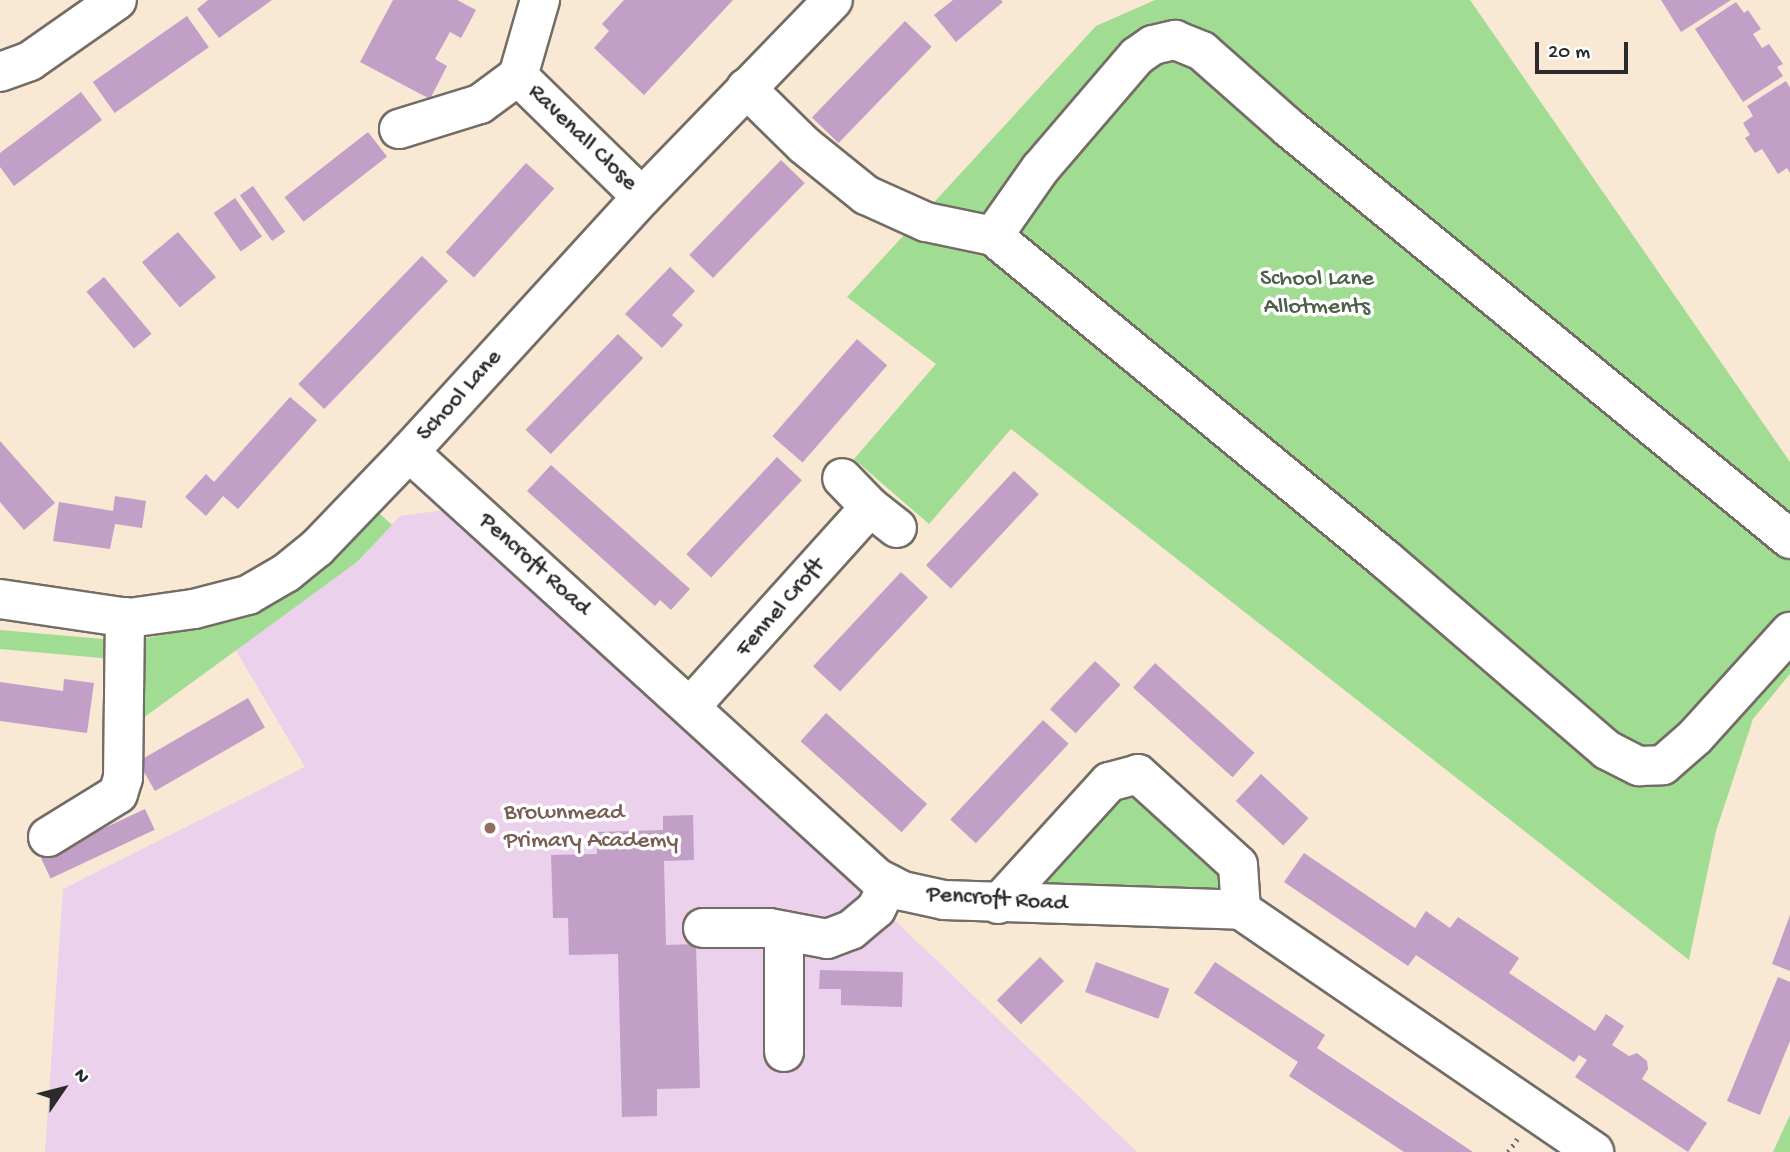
<!DOCTYPE html>
<style>
body{margin:0}
#map{position:relative;width:1790px;height:1152px;overflow:hidden;background:#f8e8d4;font-family:"Gochi Hand",sans-serif}
div>[style]{position:absolute}
.built>*{inset:0;background:#ebd1eb}
.green>*{inset:0;background:#a0dd92;transform-origin:0 0}
.building>*{inset:0;background:#c29fc7;transform-origin:0 0}
.path>*{height:4.5px;margin-top:-2.25px;transform-origin:0;background:repeating-linear-gradient(90deg,#736d66 0 2px,transparent 0 7px)}
.roads{filter:drop-shadow(2px 0 #736d66) drop-shadow(-2px 0 #736d66) drop-shadow(0 2px #736d66) drop-shadow(0 -2px #736d66)}
.minor>*{height:38px;margin:-19px;padding:0 19px;transform-origin:19px;border-radius:19px;background:#fff}
.dots>*{width:19px;height:19px;translate:-50% -50%;box-sizing:border-box;border:4px solid #fff;border-radius:50%}
span{translate:-50% -50%;white-space:nowrap;text-align:center;line-height:1.15;-webkit-text-stroke:7px #fff;paint-order:stroke}
.street-label{font-size:24px;color:#2b2b2b}
.park-label{font-size:24px;color:#4e604a}
.education-label{font-size:24px;color:#785e54}
.left{translate:0 -50%;text-align:left}
.north{position:absolute;left:28px;top:1054px;width:70px;height:70px;-webkit-text-stroke:5px #fff;paint-order:stroke;rotate:55deg;font-size:19px;font-weight:700;line-height:28px;text-align:center;color:#2b2b2b}
.north::after{content:'';display:block;margin:auto;width:24px;height:32px;background:#2b2b2b;clip-path:polygon(50% 0,100% 100%,50% 72%,0 100%)}
.scale{position:absolute;left:1535px;top:42px;width:93px;height:32px;box-sizing:border-box;border:4px solid #2b2b2b;border-top:0;padding-left:9px;font-size:21px;line-height:24px;white-space:nowrap;color:#2b2b2b;-webkit-text-stroke:5px #fff;paint-order:stroke}
</style>
<div id="map">
<div class="built">
<div style="clip-path:polygon(445px 510px,863px 890px,1137px 1152px,45px 1152px,63px 889px,305px 767px,235px 649px,357px 562px,400px 516px)"></div>
</div>
<div class="green">
<div style="clip-path:polygon(1155px 0,1470px 0,1790px 462px,1790px 674px,1753px 719px,1716px 831px,1689px 960px,1011px 429px,929px 524px,854px 459px,936px 364px,847px 297px,1096px 26px)"></div>
<div style="clip-path:polygon(379px 513px,392px 525px,357px 562px,124px 732px,132px 641px,213px 625px,282px 591px)"></div>
<div style="left:0;top:630px;width:118px;height:19px;rotate:5deg"></div>
<div style="clip-path:polygon(1141px 788px,1220px 860px,1223px 895px,1033px 887px,1118px 794px)"></div>
<div style="clip-path:polygon(1790px 1115px,1790px 1152px,1773px 1152px)"></div>
</div>
<div class="building">
<div style="clip-path:polygon(208px 0,272px 0,219px 38px,197px 9px)"></div>
<div style="clip-path:polygon(393px 0,457px 0,476px 10px,461px 38px,450px 32px,435px 59px,447px 66px,430px 99px,360px 62px)"></div>
<div style="clip-path:polygon(624px 0,733px 0,644px 95px,594px 48px,609px 31px,602px 24px)"></div>
<div style="clip-path:polygon(953px 0,1001px 0,1003px 2px,956px 42px,934px 15px)"></div>
<div style="clip-path:polygon(1661px 0,1731px 0,1681px 32px)"></div>
<div style="clip-path:polygon(1736px 2px,1744px 13px,1748px 10px,1761px 29px,1753px 34px,1762px 48px,1769px 44px,1783px 64px,1777px 67px,1783px 76px,1743px 102px,1695px 29px)"></div>
<div style="left:187px;top:16px;width:38px;height:115px;rotate:55deg"></div>
<div style="left:905px;top:21px;width:37px;height:134px;rotate:44deg"></div>
<div style="clip-path:polygon(1786px 81px,1790px 88px,1790px 173px,1787px 168px,1778px 174px,1762px 149px,1755px 153px,1745px 138px,1750px 135px,1743px 123px,1753px 116px,1747px 106px)"></div>
<div style="clip-path:polygon(81px 92px,102px 120px,14px 186px,0 167px,0 153px)"></div>
<div style="left:368px;top:132px;width:31px;height:106px;rotate:52deg"></div>
<div style="left:781px;top:160px;width:33px;height:132px;rotate:44deg"></div>
<div style="left:526px;top:163px;width:38px;height:120px;rotate:42deg"></div>
<div style="left:253px;top:186px;width:56px;height:16px;rotate:55deg"></div>
<div style="left:235px;top:198px;width:47px;height:26px;rotate:55deg"></div>
<div style="left:178px;top:232px;width:59px;height:47px;rotate:50deg"></div>
<div style="left:422px;top:256px;width:36px;height:178px;rotate:44deg"></div>
<div style="clip-path:polygon(670px 267px,695px 291px,672px 315px,683px 325px,662px 348px,625px 314px)"></div>
<div style="left:104px;top:277px;width:74px;height:23px;rotate:50deg"></div>
<div style="left:618px;top:334px;width:35px;height:133px;rotate:44deg"></div>
<div style="left:857px;top:339px;width:40px;height:129px;rotate:41deg"></div>
<div style="clip-path:polygon(290px 397px,317px 420px,238px 509px,223px 496px,206px 516px,185px 497px,206px 474px,214px 482px)"></div>
<div style="clip-path:polygon(0 441px,55px 503px,24px 530px,0 502px)"></div>
<div style="left:777px;top:457px;width:34px;height:133px;rotate:43deg"></div>
<div style="clip-path:polygon(551px 465px,690px 589px,671px 610px,660px 600px,655px 606px,527px 491px)"></div>
<div style="left:1014px;top:471px;width:34px;height:129px;rotate:43deg"></div>
<div style="clip-path:polygon(115px 496px,146px 501px,142px 528px,115px 524px,110px 549px,53px 541px,59px 502px,113px 511px)"></div>
<div style="left:901px;top:572px;width:37px;height:129px;rotate:43deg"></div>
<div style="left:1095px;top:661px;width:35px;height:66px;rotate:43deg"></div>
<div style="left:1155px;top:663px;width:134px;height:33px;rotate:42deg"></div>
<div style="clip-path:polygon(64px 679px,94px 683px,87px 733px,0 721px,0 682px,63px 691px)"></div>
<div style="left:248px;top:698px;width:34px;height:127px;rotate:60deg"></div>
<div style="left:826px;top:713px;width:136px;height:38px;rotate:42deg"></div>
<div style="left:1043px;top:720px;width:35px;height:136px;rotate:43deg"></div>
<div style="left:1261px;top:774px;width:65px;height:37px;rotate:43deg"></div>
<div style="left:145px;top:809px;width:23px;height:115px;rotate:65deg"></div>
<div style="clip-path:polygon(693px 815px,694px 860px,664px 861px,666px 945px,696px 944px,700px 1088px,657px 1089px,657px 1116px,622px 1117px,618px 954px,569px 955px,568px 918px,553px 918px,551px 855px,597px 854px,596px 832px,663px 830px,663px 816px)"></div>
<div style="clip-path:polygon(1304px 853px,1415px 928px,1426px 911px,1450px 928px,1458px 917px,1519px 958px,1509px 973px,1595px 1031px,1606px 1014px,1624px 1026px,1612px 1045px,1629px 1056px,1637px 1053px,1647px 1061px,1648px 1069px,1642px 1079px,1707px 1123px,1688px 1152px,1575px 1077px,1587px 1060px,1579px 1055px,1574px 1062px,1416px 955px,1408px 966px,1284px 882px)"></div>
<div style="clip-path:polygon(1790px 915px,1790px 971px,1772px 964px)"></div>
<div style="left:1040px;top:957px;width:34px;height:61px;rotate:45deg"></div>
<div style="left:1096px;top:962px;width:78px;height:32px;rotate:20deg"></div>
<div style="clip-path:polygon(1215px 962px,1325px 1035px,1317px 1048px,1473px 1152px,1404px 1152px,1289px 1076px,1298px 1062px,1194px 993px)"></div>
<div style="clip-path:polygon(820px 970px,903px 972px,902px 1007px,841px 1005px,841px 989px,819px 989px)"></div>
<div style="clip-path:polygon(1778px 977px,1790px 982px,1790px 1041px,1760px 1115px,1727px 1101px)"></div>
</div>
<div class="path">
<div style="left:1508px;top:1152px;width:16px;rotate:-55deg"></div>
</div>
<div class="roads">
<div class="minor">
<div style="left:540px;top:0;width:79px;rotate:106.1deg"></div>
<div style="left:518px;top:76px;width:173px;rotate:44.3deg"></div>
<div style="left:0;top:72px;width:32px;rotate:-20deg"></div>
<div style="left:30px;top:61px;width:106px;rotate:-35deg"></div>
<div style="left:746px;top:88px;width:81px;rotate:44.5deg"></div>
<div style="left:804px;top:145px;width:80px;rotate:38.9deg"></div>
<div style="left:866px;top:195px;width:66px;rotate:24.2deg"></div>
<div style="left:926px;top:222px;width:68px;rotate:11.8deg"></div>
<div style="left:993px;top:236px;width:508px;rotate:39.49deg"></div>
<div style="left:1385px;top:559px;width:293px;rotate:40.7deg"></div>
<div style="left:1607px;top:750px;width:36px;rotate:27deg"></div>
<div style="left:1639px;top:766px;width:24px;rotate:-2deg"></div>
<div style="left:1663px;top:765px;width:43px;rotate:-41.2deg"></div>
<div style="left:1695px;top:737px;width:142px;rotate:-47.9deg"></div>
<div style="left:399px;top:129px;width:85px;rotate:-17.2deg"></div>
<div style="left:480px;top:104px;width:47px;rotate:-36.4deg"></div>
<div style="left:993px;top:236px;width:82px;rotate:-55deg"></div>
<div style="left:1040px;top:169px;width:149px;rotate:-49.4deg"></div>
<div style="left:1137px;top:56px;width:19px;rotate:-35deg"></div>
<div style="left:1153px;top:45px;width:23px;rotate:-13deg"></div>
<div style="left:1175px;top:40px;width:29px;rotate:22deg"></div>
<div style="left:1202px;top:51px;width:116px;rotate:41.5deg"></div>
<div style="left:1289px;top:128px;width:648px;rotate:39.36deg"></div>
<div style="left:409px;top:452px;width:633px;rotate:42.31deg"></div>
<div style="left:877px;top:878px;width:29px;rotate:27deg"></div>
<div style="left:903px;top:891px;width:42px;rotate:12.4deg"></div>
<div style="left:944px;top:900px;width:297px;rotate:1.9deg"></div>
<div style="left:1241px;top:910px;width:428px;rotate:34.4deg"></div>
<div style="left:870px;top:507px;width:34px;rotate:38deg"></div>
<div style="left:0;top:599px;width:130px;rotate:8.4deg"></div>
<div style="left:129px;top:618px;width:66px;rotate:-7.9deg"></div>
<div style="left:194px;top:609px;width:56px;rotate:-14.5deg"></div>
<div style="left:248px;top:595px;width:44px;rotate:-30.1deg"></div>
<div style="left:286px;top:573px;width:40px;rotate:-39deg"></div>
<div style="left:317px;top:548px;width:133px;rotate:-46.2deg"></div>
<div style="left:409px;top:452px;width:345px;rotate:-47.6deg"></div>
<div style="left:642px;top:197px;width:274px;rotate:-45.9deg"></div>
<div style="left:690px;top:707px;width:269px;rotate:-48deg"></div>
<div style="left:870px;top:507px;width:40px;rotate:-134deg"></div>
<div style="left:48px;top:837px;width:82px;rotate:-31.6deg"></div>
<div style="left:118px;top:794px;width:17px;rotate:-73deg"></div>
<div style="left:123px;top:778px;width:161px;rotate:-89.3deg"></div>
<div style="left:998px;top:904px;width:165px;rotate:-47.7deg"></div>
<div style="left:1109px;top:782px;width:30px;rotate:-15deg"></div>
<div style="left:1138px;top:774px;width:135px;rotate:42.3deg"></div>
<div style="left:1238px;top:865px;width:45px;rotate:86.2deg"></div>
<div style="left:703px;top:928px;width:66px"></div>
<div style="left:769px;top:928px;width:59px;rotate:10.7deg"></div>
<div style="left:827px;top:939px;width:26px;rotate:-21deg"></div>
<div style="left:851px;top:930px;width:33px;rotate:-40deg"></div>
<div style="left:876px;top:909px;width:28px;rotate:-63deg"></div>
<div style="left:784px;top:931px;width:121px;rotate:90deg"></div>
</div>
</div>
<div class="dots">
<div style="left:490px;top:828px;background:#8d6e63"></div>
</div>
<div class="street-label">
<span style="left:582px;top:138px;rotate:44deg">Ravenall Close</span>
<span style="left:460px;top:396px;rotate:-48deg">School Lane</span>
<span style="left:534px;top:565px;rotate:42deg">Pencroft Road</span>
<span style="left:781px;top:608px;rotate:-49deg">Fennel Croft</span>
<span style="left:997px;top:900px;rotate:4deg">Pencroft Road</span>
</div>
<div class="park-label">
<span style="left:1317px;top:294px">School Lane<br>Allotments</span>
</div>
<div class="education-label">
<span class="left" style="left:504px;top:828px">Brownmead<br>Primary Academy</span>
</div>
<div class="north">N</div>
<div class="scale">20 m</div>
</div>
